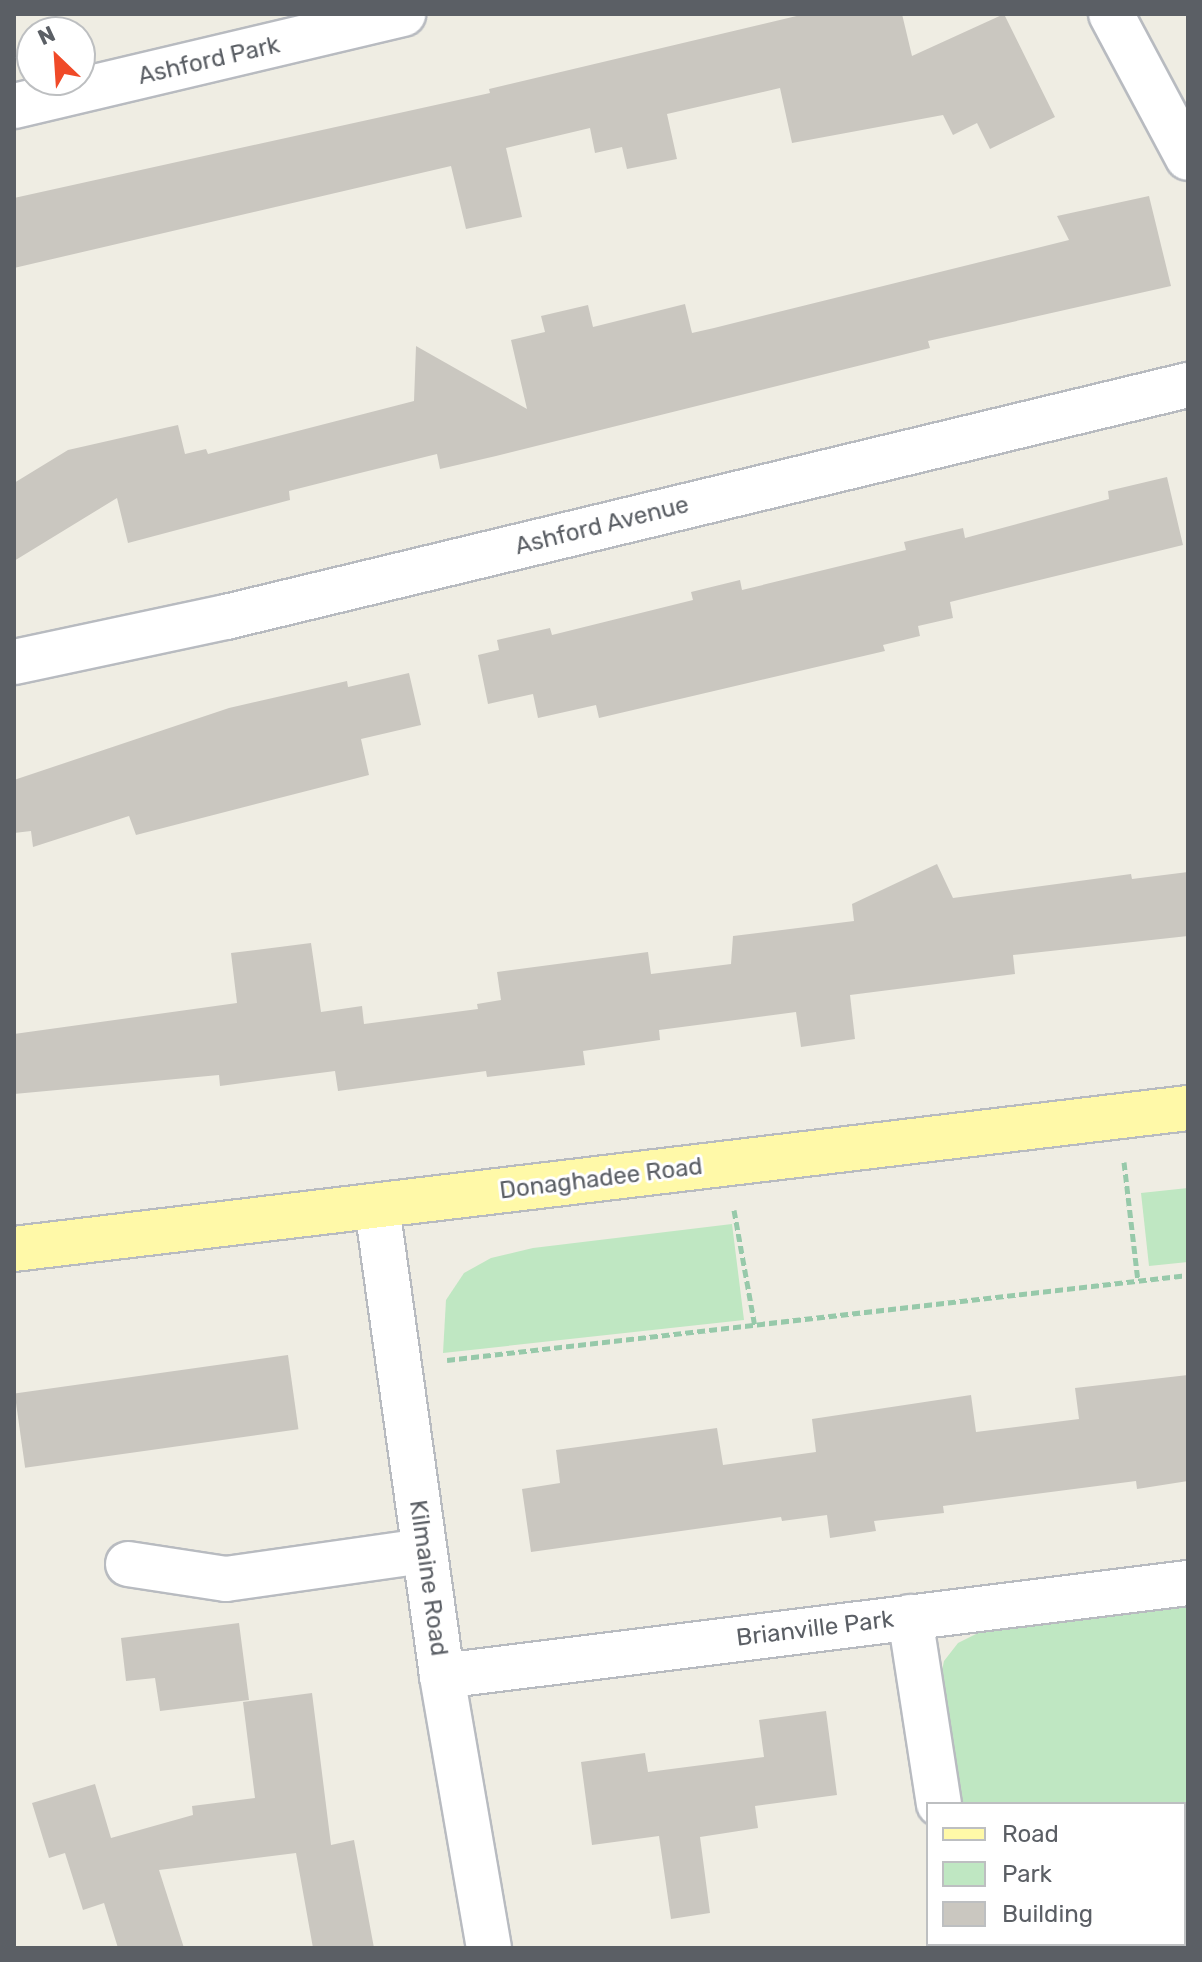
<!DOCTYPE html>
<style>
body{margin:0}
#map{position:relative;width:1202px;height:1962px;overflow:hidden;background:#efede3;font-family:Rubik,sans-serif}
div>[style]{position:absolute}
.green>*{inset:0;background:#bfe7c2}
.building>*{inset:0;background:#cac7c0;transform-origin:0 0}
.path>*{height:5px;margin-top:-2.5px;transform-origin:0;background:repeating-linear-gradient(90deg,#97c9aa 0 8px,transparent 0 12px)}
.roads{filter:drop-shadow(2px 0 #b8bbc0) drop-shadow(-2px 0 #b8bbc0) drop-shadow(0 2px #b8bbc0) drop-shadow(0 -2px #b8bbc0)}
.minor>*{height:44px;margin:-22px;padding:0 22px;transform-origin:22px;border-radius:22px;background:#fff}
.major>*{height:44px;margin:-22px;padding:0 22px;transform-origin:22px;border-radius:22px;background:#fff9a8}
span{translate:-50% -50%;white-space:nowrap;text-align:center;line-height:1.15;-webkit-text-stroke:6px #fff;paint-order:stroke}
.street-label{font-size:24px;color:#5b5f65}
.frame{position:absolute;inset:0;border:16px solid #5b5f65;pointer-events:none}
.legend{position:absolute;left:926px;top:1802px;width:260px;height:144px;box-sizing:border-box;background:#fff;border:2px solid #bdbfc1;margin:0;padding:10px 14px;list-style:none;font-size:24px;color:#5b5f65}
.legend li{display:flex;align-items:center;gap:16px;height:40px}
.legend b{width:40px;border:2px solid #bdbfc1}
.north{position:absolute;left:16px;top:16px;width:80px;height:80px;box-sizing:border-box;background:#fff;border:2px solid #bdbfc1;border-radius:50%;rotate:335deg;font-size:22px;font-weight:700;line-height:32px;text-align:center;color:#5b5f65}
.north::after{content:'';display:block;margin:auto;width:28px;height:36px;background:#f04a28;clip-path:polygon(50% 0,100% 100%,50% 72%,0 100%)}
</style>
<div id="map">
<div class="green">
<div style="clip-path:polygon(1188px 1188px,1188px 1262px,1149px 1266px,1141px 1193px)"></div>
<div style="clip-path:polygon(732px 1224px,744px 1320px,443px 1353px,446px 1300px,464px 1273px,491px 1258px,533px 1248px)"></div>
<div style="clip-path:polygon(1188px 1603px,1188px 1948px,1079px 1948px,1075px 1944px,1184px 1944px,1184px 1804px,962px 1804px,939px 1684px,944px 1661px,958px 1643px,996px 1624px)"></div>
</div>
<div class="building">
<div style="clip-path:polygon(805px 14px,902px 14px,912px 56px,1004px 14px,1055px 117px,990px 149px,977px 123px,953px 135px,943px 115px,792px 143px,780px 88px,667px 114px,677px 159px,627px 169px,622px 147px,595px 153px,590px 128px,506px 148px,522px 217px,466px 229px,451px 166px,14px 268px,14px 198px,490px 93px,489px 89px)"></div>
<div style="clip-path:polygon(1149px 196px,1171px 286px,928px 341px,930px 348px,496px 456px,440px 469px,437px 454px,360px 473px,289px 491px,290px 500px,128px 543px,117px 498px,14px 561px,14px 483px,68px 450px,178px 425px,185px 454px,206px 449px,208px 454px,414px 401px,416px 346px,527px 409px,511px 340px,545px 332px,541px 316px,588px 305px,593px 327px,685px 304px,692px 333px,714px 328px,1069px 240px,1057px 216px)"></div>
<div style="clip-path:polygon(1167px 477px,1183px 545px,950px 602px,953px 618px,918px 626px,920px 636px,883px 645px,885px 651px,599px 718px,596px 705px,538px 718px,533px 694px,488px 704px,478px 655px,499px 650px,497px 640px,550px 628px,552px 635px,693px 600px,691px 592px,740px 580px,742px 590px,906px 550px,904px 542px,963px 528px,965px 538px,1109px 499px,1108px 491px)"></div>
<div style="clip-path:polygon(409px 673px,421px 725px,361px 739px,369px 775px,136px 835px,129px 816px,33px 847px,31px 831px,14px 833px,14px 780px,229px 708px,347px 681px,348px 687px)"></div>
<div style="clip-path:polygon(937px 864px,953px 898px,1131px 874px,1132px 879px,1188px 872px,1188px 936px,1013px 955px,1015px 974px,850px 995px,855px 1039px,801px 1047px,796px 1012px,659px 1030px,660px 1040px,583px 1051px,585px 1065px,487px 1077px,486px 1071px,338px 1091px,335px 1071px,220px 1086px,219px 1075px,14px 1094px,14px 1034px,237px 1003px,231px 953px,311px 943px,321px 1012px,362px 1006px,364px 1024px,478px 1009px,477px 1004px,501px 1000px,497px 972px,648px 952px,651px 974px,731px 964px,733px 936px,854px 921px,852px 904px)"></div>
<div style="left:288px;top:1355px;width:75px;height:276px;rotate:82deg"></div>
<div style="clip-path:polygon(1188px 1375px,1188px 1481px,1137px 1489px,1136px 1481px,943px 1506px,944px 1513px,874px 1521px,876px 1531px,830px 1538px,827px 1515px,782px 1521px,781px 1517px,531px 1552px,522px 1489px,560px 1483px,556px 1450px,717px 1428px,723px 1465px,816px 1452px,812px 1419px,971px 1395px,976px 1432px,1079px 1419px,1075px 1388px)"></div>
<div style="clip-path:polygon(239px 1623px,249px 1700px,160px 1711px,155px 1678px,126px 1681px,121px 1638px)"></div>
<div style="clip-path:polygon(312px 1693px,331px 1845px,354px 1840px,374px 1948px,313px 1948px,296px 1853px,159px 1870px,184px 1948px,118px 1948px,104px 1903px,83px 1910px,65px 1853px,49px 1858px,32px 1803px,95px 1784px,111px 1838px,193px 1815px,192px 1806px,255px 1798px,243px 1702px)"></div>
<div style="clip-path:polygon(826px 1711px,837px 1795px,755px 1806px,758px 1828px,700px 1837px,710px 1913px,671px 1919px,659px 1836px,592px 1845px,581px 1762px,645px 1753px,648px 1772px,764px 1757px,759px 1720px)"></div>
</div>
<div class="path">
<div style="left:1124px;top:1162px;width:120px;rotate:83.3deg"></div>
<div style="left:734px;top:1210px;width:119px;rotate:79.8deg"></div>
<div style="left:447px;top:1360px;width:746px;rotate:-6.54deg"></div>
</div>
<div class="roads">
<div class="minor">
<div style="left:1111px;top:14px;width:163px;rotate:61.9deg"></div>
<div style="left:14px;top:106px;width:400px;rotate:-13.3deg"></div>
<div style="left:14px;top:662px;width:217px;rotate:-12deg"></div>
<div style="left:226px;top:617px;width:990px;rotate:-13.56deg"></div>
<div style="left:377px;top:1207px;width:473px;rotate:82.1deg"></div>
<div style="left:442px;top:1676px;width:276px;rotate:80.2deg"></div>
<div style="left:128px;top:1564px;width:99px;rotate:8.7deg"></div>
<div style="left:226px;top:1579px;width:199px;rotate:-8.1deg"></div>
<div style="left:910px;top:1617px;width:189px;rotate:81.2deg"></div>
<div style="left:442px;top:1676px;width:752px;rotate:-7.11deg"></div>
<div style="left:1036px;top:1944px;width:6px;rotate:45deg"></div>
</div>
<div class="major">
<div style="left:14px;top:1249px;width:1182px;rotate:-6.85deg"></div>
</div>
</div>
<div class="street-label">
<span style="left:209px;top:61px;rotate:-13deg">Ashford Park</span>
<span style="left:602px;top:526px;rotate:-14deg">Ashford Avenue</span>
<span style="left:601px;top:1179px;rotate:-7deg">Donaghadee Road</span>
<span style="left:428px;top:1578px;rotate:82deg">Kilmaine Road</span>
<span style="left:815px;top:1629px;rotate:-7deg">Brianville Park</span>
</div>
<div class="frame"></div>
<ul class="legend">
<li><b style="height:10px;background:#fff9a8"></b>Road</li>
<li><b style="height:22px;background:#bfe7c2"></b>Park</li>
<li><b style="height:22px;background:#cac7c0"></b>Building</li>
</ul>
<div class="north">N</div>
</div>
